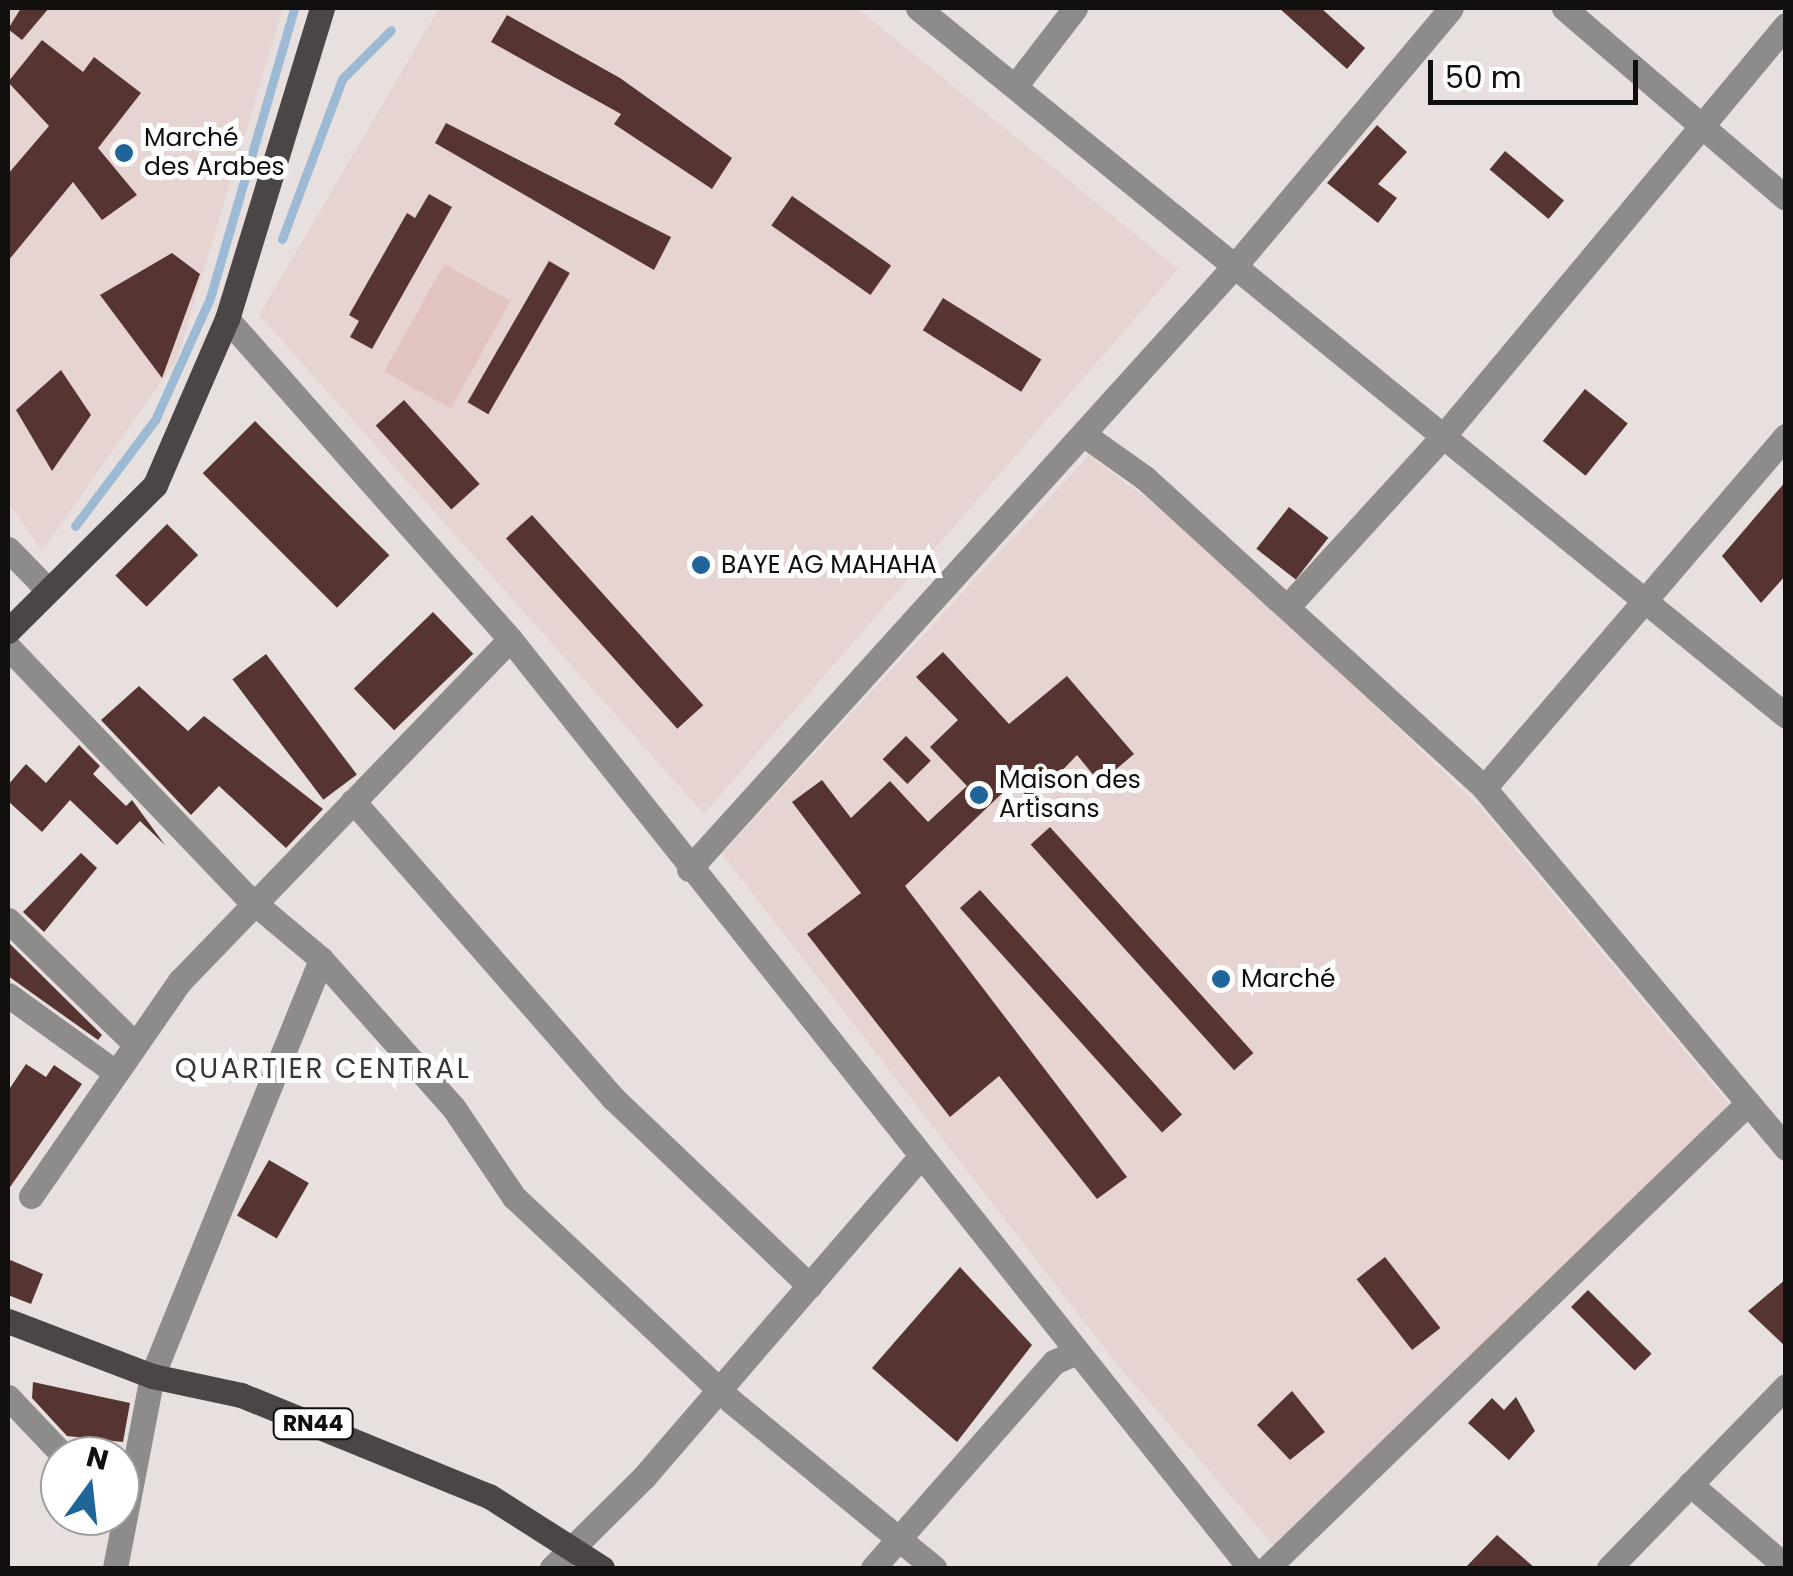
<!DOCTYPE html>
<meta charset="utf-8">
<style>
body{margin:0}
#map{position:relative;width:1793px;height:1576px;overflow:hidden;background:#e7e0df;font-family:Poppins,sans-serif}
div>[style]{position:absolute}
.built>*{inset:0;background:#e5d4d2}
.green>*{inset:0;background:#e1c3c0;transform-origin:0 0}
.stream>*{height:9px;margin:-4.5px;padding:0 4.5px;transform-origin:4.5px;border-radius:4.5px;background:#9dbad4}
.building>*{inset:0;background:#553431;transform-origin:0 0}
.minor>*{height:25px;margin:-12.5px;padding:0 12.5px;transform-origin:12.5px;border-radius:12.5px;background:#8e8b8b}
.primary>*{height:25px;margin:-12.5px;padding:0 12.5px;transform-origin:12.5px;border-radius:12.5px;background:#4b4645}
.dots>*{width:28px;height:28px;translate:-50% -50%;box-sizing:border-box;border:5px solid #fff;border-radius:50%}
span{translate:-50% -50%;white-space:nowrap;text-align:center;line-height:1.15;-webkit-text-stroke:10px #fff;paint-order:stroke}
.shield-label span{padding:2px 8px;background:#fff;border:2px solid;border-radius:8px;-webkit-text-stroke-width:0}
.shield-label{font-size:22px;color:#110e0e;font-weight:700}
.poi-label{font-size:25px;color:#110e0e}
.left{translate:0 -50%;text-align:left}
.neighbourhood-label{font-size:28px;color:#3b3535;letter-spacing:2.5px}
.frame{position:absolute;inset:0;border:10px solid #110e0e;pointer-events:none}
.north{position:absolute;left:40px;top:1436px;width:100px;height:100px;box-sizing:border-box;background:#fff;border:2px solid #a09f9f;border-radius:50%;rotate:15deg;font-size:28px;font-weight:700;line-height:40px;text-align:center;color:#110e0e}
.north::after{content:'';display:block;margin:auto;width:35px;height:45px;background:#20659a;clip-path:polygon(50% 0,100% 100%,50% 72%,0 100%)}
.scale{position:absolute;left:1428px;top:60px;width:210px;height:45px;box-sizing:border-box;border:5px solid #110e0e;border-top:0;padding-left:12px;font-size:30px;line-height:35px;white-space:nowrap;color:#110e0e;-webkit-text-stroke:8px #fff;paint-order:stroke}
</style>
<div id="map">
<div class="built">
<div style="clip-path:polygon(8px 8px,283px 8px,177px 359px,42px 551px,8px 502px)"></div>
<div style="clip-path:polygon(439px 8px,857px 8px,1178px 269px,704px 814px,259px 315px)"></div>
<div style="clip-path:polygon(1089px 455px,1203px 542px,1478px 805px,1729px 1104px,1277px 1549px,1116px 1363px,722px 854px)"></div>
</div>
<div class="green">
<div style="left:444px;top:264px;width:76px;height:123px;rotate:29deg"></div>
</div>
<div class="stream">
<div style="left:282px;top:239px;width:171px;rotate:-69.4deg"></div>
<div style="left:342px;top:79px;width:69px;rotate:-45deg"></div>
<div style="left:75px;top:526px;width:133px;rotate:-53deg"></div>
<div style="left:155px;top:420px;width:134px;rotate:-65.7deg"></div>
<div style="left:210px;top:298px;width:302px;rotate:-73.8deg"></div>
</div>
<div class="building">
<div style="clip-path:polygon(21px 8px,49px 8px,22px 40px,8px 29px)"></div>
<div style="clip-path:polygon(1279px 8px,1321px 8px,1365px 48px,1347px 69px)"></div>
<div style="clip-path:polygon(507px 15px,620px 78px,732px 158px,712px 189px,614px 124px,621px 114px,491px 42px)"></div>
<div style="clip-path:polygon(42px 40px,83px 72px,94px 57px,141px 93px,98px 148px,137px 195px,102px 220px,73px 182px,8px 261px,8px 174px,49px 126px,8px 82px)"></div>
<div style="clip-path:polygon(446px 123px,671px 237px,654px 270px,435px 143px)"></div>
<div style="clip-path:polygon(1377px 125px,1407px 152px,1378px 184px,1397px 198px,1378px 223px,1327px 183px)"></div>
<div style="left:1505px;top:151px;width:77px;height:24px;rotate:40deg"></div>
<div style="clip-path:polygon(429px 194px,452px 207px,372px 349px,350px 337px,359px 321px,349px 315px,407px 213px,415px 218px)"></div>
<div style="left:792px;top:196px;width:121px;height:36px;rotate:35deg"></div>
<div style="clip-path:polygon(172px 253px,200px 274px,162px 378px,100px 295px)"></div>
<div style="left:549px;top:261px;width:24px;height:163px;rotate:30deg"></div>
<div style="left:943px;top:298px;width:116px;height:38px;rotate:32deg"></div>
<div style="clip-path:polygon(61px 370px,91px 415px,52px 471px,16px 410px)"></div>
<div style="left:1585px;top:389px;width:55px;height:67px;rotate:39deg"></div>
<div style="left:404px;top:400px;width:113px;height:38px;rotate:48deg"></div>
<div style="left:255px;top:421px;width:190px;height:74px;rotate:45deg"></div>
<div style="clip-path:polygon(1786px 481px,1786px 575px,1761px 603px,1722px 556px)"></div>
<div style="left:1289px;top:507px;width:50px;height:53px;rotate:38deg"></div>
<div style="left:532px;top:515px;width:256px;height:35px;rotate:48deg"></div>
<div style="left:167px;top:524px;width:44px;height:73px;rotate:45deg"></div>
<div style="left:433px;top:612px;width:58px;height:110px;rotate:46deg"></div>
<div style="clip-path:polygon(943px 652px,1009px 724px,1067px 676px,1134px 754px,1100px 783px,1077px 755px,1032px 802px,1014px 782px,905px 886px,1127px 1177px,1097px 1199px,999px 1076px,950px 1117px,807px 934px,861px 893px,792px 802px,822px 780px,851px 818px,890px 781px,928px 822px,967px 786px,930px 747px,958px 720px,916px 677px)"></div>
<div style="left:266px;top:654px;width:151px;height:42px;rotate:53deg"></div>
<div style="clip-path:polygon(139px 686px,188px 731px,204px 716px,323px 809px,286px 848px,219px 786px,191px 815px,101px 720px)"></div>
<div style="left:906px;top:736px;width:35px;height:33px;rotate:45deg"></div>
<div style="clip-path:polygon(79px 745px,100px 766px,93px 774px,126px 806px,132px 800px,165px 845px,140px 821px,117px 845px,70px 800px,42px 832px,8px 801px,8px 785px,26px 764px,46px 783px)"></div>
<div style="left:1050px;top:827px;width:304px;height:26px;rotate:48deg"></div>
<div style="clip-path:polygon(81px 853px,97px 868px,44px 932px,23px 912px)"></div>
<div style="left:980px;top:890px;width:302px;height:27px;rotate:48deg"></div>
<div style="clip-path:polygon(8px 942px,102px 1035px,98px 1040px,8px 976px)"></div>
<div style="clip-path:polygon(26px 1064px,46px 1077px,54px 1065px,82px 1084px,8px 1190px,8px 1091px)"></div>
<div style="left:269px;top:1160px;width:46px;height:64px;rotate:30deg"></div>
<div style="left:1385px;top:1257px;width:90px;height:36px;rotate:52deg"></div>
<div style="clip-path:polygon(8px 1259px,43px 1274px,31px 1304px,8px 1295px)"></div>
<div style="clip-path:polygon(960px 1267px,1032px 1345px,957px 1442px,872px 1368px)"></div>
<div style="clip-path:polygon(1786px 1279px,1786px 1347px,1748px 1311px)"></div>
<div style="left:1588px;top:1290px;width:90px;height:24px;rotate:45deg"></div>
<div style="clip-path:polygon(33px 1382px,130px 1403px,123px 1442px,67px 1436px,32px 1398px)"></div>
<div style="clip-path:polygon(1292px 1391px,1325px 1432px,1290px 1460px,1257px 1425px)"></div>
<div style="clip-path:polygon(1516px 1397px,1535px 1431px,1509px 1460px,1468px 1423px,1492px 1398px,1504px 1410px)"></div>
<div style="clip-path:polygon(1497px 1535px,1535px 1568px,1465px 1568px)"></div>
</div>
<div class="minor">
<div style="left:918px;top:8px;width:1120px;rotate:39.2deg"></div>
<div style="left:1564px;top:8px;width:292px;rotate:40.6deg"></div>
<div style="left:1016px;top:85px;width:97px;rotate:-52.5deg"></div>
<div style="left:227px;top:319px;width:427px;rotate:48.5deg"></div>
<div style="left:510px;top:639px;width:1188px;rotate:51.46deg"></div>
<div style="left:1083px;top:434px;width:76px;rotate:35.4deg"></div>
<div style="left:1145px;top:478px;width:459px;rotate:42.4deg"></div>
<div style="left:1484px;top:788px;width:470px;rotate:50deg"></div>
<div style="left:8px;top:549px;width:57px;rotate:45.7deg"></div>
<div style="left:1289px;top:605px;width:231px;rotate:-47.6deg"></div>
<div style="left:1445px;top:434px;width:533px;rotate:-50.18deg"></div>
<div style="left:8px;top:647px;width:344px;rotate:46.3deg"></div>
<div style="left:246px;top:896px;width:98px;rotate:40deg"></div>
<div style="left:321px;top:959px;width:198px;rotate:48.3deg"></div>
<div style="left:453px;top:1107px;width:109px;rotate:55.9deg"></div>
<div style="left:514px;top:1197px;width:298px;rotate:43.2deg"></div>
<div style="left:731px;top:1401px;width:263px;rotate:39.4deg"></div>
<div style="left:1484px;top:788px;width:464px;rotate:-49.4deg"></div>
<div style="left:353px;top:801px;width:395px;rotate:48.8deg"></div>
<div style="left:613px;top:1098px;width:272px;rotate:43.7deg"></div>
<div style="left:689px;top:869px;width:818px;rotate:-47.87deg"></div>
<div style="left:1238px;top:262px;width:331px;rotate:-50deg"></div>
<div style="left:8px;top:920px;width:173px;rotate:44.3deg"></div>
<div style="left:8px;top:995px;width:127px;rotate:35.7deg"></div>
<div style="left:31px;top:1196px;width:262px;rotate:-55.3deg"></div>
<div style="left:180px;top:981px;width:475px;rotate:-46deg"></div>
<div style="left:8px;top:1397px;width:81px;rotate:46.5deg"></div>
<div style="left:1690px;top:1484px;width:127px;rotate:40.8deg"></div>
<div style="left:115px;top:1568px;width:196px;rotate:-79.1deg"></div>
<div style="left:152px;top:1376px;width:450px;rotate:-67.9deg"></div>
<div style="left:552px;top:1568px;width:128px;rotate:-44.7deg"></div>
<div style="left:643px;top:1478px;width:421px;rotate:-49.2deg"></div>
<div style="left:873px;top:1568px;width:274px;rotate:-48.7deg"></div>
<div style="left:1054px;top:1362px;width:20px;rotate:-24deg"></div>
<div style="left:1267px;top:1568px;width:669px;rotate:-44.03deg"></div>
<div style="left:1609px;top:1568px;width:254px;rotate:-45.8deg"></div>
</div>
<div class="primary">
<div style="left:8px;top:631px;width:207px;rotate:-44.8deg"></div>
<div style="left:155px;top:485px;width:181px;rotate:-66.6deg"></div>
<div style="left:227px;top:319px;width:325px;rotate:-73deg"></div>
<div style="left:8px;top:1321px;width:154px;rotate:20.9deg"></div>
<div style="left:152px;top:1376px;width:91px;rotate:12.1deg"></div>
<div style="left:241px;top:1395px;width:268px;rotate:22.2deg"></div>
<div style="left:489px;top:1496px;width:134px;rotate:32.5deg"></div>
</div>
<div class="dots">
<div style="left:124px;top:153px;background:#20659a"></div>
<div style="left:701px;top:565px;background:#20659a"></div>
<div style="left:979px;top:795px;background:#20659a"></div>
<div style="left:1221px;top:979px;background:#20659a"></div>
</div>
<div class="shield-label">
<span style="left:313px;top:1424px">RN44</span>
</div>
<div class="poi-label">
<span class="left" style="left:144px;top:153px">Marché<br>des Arabes</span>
<span class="left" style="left:721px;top:565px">BAYE AG MAHAHA</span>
<span class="left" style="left:999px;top:795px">Maison des<br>Artisans</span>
<span class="left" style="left:1241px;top:979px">Marché</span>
</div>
<div class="neighbourhood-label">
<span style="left:323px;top:1069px">QUARTIER CENTRAL</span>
</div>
<div class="frame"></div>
<div class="north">N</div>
<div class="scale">50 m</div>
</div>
